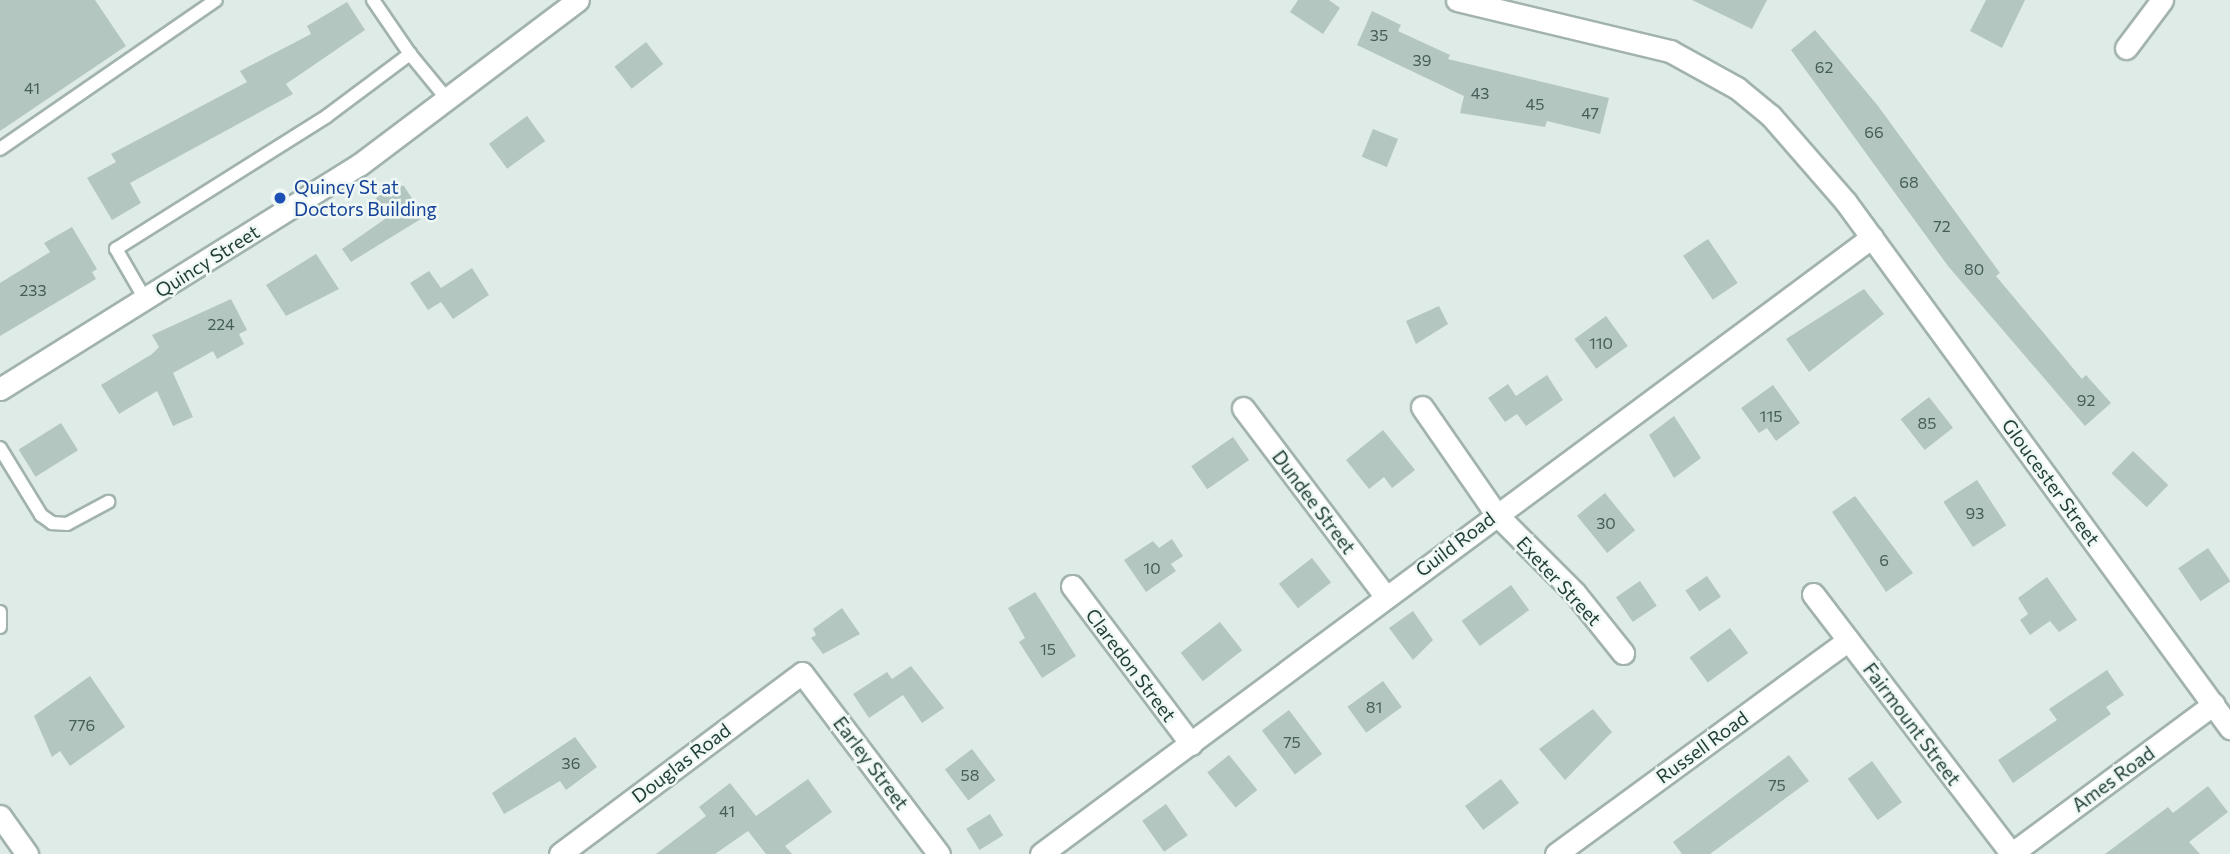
<!DOCTYPE html>
<style>
body{margin:0}
#map{position:relative;width:2230px;height:854px;overflow:hidden;background:#dfebe7;font-family:Commissioner,sans-serif}
div>[style]{position:absolute}
.building>*{inset:0;background:#b4c6c0;transform-origin:0 0}
.roads{filter:drop-shadow(2px 0 #a2b3ae) drop-shadow(-2px 0 #a2b3ae) drop-shadow(0 2px #a2b3ae) drop-shadow(0 -2px #a2b3ae)}
.lane>*{height:12px;margin:-6px;padding:0 6px;transform-origin:6px;border-radius:6px;background:#fff}
.street>*{height:21px;margin:-10.5px;padding:0 10.5px;transform-origin:10.5px;border-radius:10.5px;background:#fff}
.secondary>*{height:21px;margin:-10.5px;padding:0 10.5px;transform-origin:10.5px;border-radius:10.5px;background:#fff}
.dots>*{width:19px;height:19px;translate:-50% -50%;box-sizing:border-box;border:4px solid #eff8f4;border-radius:50%}
span{translate:-50% -50%;white-space:nowrap;text-align:center;line-height:1.15;-webkit-text-stroke:5px #eff8f4;paint-order:stroke}
.number-label{font-size:16px;color:#445e58}
.number-label span{-webkit-text-stroke-width:0}
.transit-label{font-size:19px;color:#164399}
.left{translate:0 -50%;text-align:left}
.street-label{font-size:19px;color:#1f3c36}
</style>
<div id="map">
<div class="building">
<div style="clip-path:polygon(0 0,95px 0,126px 46px,0 131px)"></div>
<div style="clip-path:polygon(1298px 0,1329px 0,1340px 8px,1323px 34px,1290px 12px)"></div>
<div style="clip-path:polygon(1692px 0,1767px 0,1752px 29px)"></div>
<div style="clip-path:polygon(1986px 0,2025px 0,2002px 48px,1970px 31px)"></div>
<div style="clip-path:polygon(347px 2px,365px 30px,286px 84px,293px 94px,130px 183px,141px 203px,112px 220px,87px 178px,116px 162px,111px 154px,247px 82px,240px 71px,311px 34px,307px 26px)"></div>
<div style="clip-path:polygon(1372px 11px,1401px 25px,1398px 31px,1450px 55px,1448px 59px,1609px 98px,1600px 134px,1547px 121px,1545px 127px,1460px 113px,1464px 96px,1357px 45px)"></div>
<div style="clip-path:polygon(1815px 30px,1878px 106px,2000px 273px,1996px 276px,2082px 379px,2086px 375px,2111px 403px,2085px 426px,1948px 266px,1791px 50px)"></div>
<div style="left:646px;top:42px;width:28px;height:40px;rotate:52deg"></div>
<div style="left:527px;top:116px;width:31px;height:47px;rotate:54deg"></div>
<div style="left:1373px;top:129px;width:27px;height:30px;rotate:22deg"></div>
<div style="clip-path:polygon(396px 185px,404px 186px,424px 217px,351px 262px,342px 249px,385px 219px,376px 198px)"></div>
<div style="clip-path:polygon(72px 227px,97px 269px,92px 272px,96px 279px,0 336px,0 283px,50px 252px,44px 243px)"></div>
<div style="left:1708px;top:239px;width:53px;height:30px;rotate:56deg"></div>
<div style="clip-path:polygon(316px 254px,339px 289px,286px 316px,266px 285px)"></div>
<div style="clip-path:polygon(472px 268px,489px 295px,453px 319px,441px 302px,428px 310px,410px 283px,429px 271px,441px 288px)"></div>
<div style="clip-path:polygon(1864px 289px,1884px 314px,1809px 372px,1786px 339px)"></div>
<div style="clip-path:polygon(231px 299px,247px 330px,239px 334px,244px 344px,217px 359px,213px 351px,173px 373px,193px 417px,173px 426px,157px 391px,119px 414px,101px 385px,152px 354px,159px 347px,152px 335px)"></div>
<div style="clip-path:polygon(1439px 306px,1448px 324px,1416px 344px,1406px 321px)"></div>
<div style="left:1606px;top:316px;width:37px;height:39px;rotate:54deg"></div>
<div style="clip-path:polygon(1547px 375px,1563px 400px,1526px 426px,1517px 414px,1505px 422px,1488px 398px,1508px 384px,1516px 396px)"></div>
<div style="clip-path:polygon(1773px 385px,1800px 423px,1776px 441px,1767px 428px,1759px 433px,1741px 408px)"></div>
<div style="left:1929px;top:397px;width:39px;height:36px;rotate:52deg"></div>
<div style="clip-path:polygon(1674px 416px,1701px 458px,1674px 478px,1649px 435px)"></div>
<div style="left:61px;top:423px;width:32px;height:50px;rotate:58deg"></div>
<div style="clip-path:polygon(1383px 430px,1415px 470px,1392px 488px,1384px 477px,1369px 489px,1346px 460px)"></div>
<div style="left:1233px;top:437px;width:28px;height:51px;rotate:55deg"></div>
<div style="left:2133px;top:451px;width:49px;height:31px;rotate:44deg"></div>
<div style="left:1977px;top:480px;width:54px;height:40px;rotate:57deg"></div>
<div style="left:1605px;top:493px;width:48px;height:36px;rotate:51deg"></div>
<div style="clip-path:polygon(1855px 496px,1913px 573px,1886px 592px,1832px 512px)"></div>
<div style="clip-path:polygon(1172px 539px,1183px 556px,1171px 564px,1176px 571px,1146px 592px,1124px 560px,1153px 541px,1159px 548px)"></div>
<div style="left:2208px;top:548px;width:40px;height:36px;rotate:56deg"></div>
<div style="left:1312px;top:558px;width:31px;height:42px;rotate:52deg"></div>
<div style="left:1707px;top:576px;width:25px;height:26px;rotate:56deg"></div>
<div style="clip-path:polygon(2047px 577px,2077px 620px,2059px 632px,2050px 621px,2030px 635px,2020px 620px,2028px 614px,2018px 598px)"></div>
<div style="left:1640px;top:581px;width:30px;height:29px;rotate:56deg"></div>
<div style="left:1511px;top:585px;width:31px;height:61px;rotate:54deg"></div>
<div style="clip-path:polygon(1035px 592px,1076px 656px,1042px 678px,1019px 642px,1025px 638px,1008px 608px)"></div>
<div style="clip-path:polygon(842px 608px,860px 634px,823px 654px,811px 638px,816px 635px,813px 629px)"></div>
<div style="clip-path:polygon(1413px 611px,1433px 640px,1413px 660px,1389px 628px)"></div>
<div style="left:1220px;top:622px;width:36px;height:50px;rotate:52deg"></div>
<div style="left:1730px;top:628px;width:31px;height:50px;rotate:54deg"></div>
<div style="clip-path:polygon(911px 666px,944px 708px,922px 723px,903px 695px,869px 718px,853px 694px,887px 672px,892px 679px)"></div>
<div style="clip-path:polygon(2107px 670px,2124px 695px,2106px 707px,2111px 714px,2013px 783px,1998px 760px,2057px 720px,2049px 709px)"></div>
<div style="clip-path:polygon(90px 676px,125px 727px,70px 766px,60px 751px,52px 757px,34px 716px)"></div>
<div style="left:1383px;top:681px;width:32px;height:44px;rotate:54deg"></div>
<div style="clip-path:polygon(1593px 709px,1612px 732px,1565px 780px,1539px 749px)"></div>
<div style="left:1289px;top:710px;width:55px;height:34px;rotate:53deg"></div>
<div style="clip-path:polygon(575px 737px,597px 767px,566px 790px,560px 781px,504px 814px,492px 793px)"></div>
<div style="left:972px;top:749px;width:39px;height:34px;rotate:53deg"></div>
<div style="left:1229px;top:755px;width:45px;height:28px;rotate:51deg"></div>
<div style="clip-path:polygon(1789px 755px,1809px 781px,1710px 854px,1682px 854px,1673px 842px)"></div>
<div style="left:1872px;top:761px;width:51px;height:30px;rotate:54deg"></div>
<div style="clip-path:polygon(808px 779px,832px 812px,785px 846px,792px 854px,766px 854px,748px 831px,715px 854px,656px 854px,706px 816px,699px 807px,730px 783px,756px 816px)"></div>
<div style="left:1501px;top:779px;width:30px;height:45px;rotate:53deg"></div>
<div style="clip-path:polygon(2208px 786px,2228px 812px,2189px 842px,2200px 854px,2105px 854px,2168px 807px,2173px 813px)"></div>
<div style="left:1166px;top:804px;width:38px;height:29px;rotate:55deg"></div>
<div style="left:990px;top:814px;width:25px;height:28px;rotate:58deg"></div>
</div>
<div class="roads">
<div class="lane">
<div style="left:373px;top:0;width:65px;rotate:55.6deg"></div>
<div style="left:0;top:149px;width:262px;rotate:-34.6deg"></div>
<div style="left:145px;top:299px;width:58px;rotate:-120.1deg"></div>
<div style="left:116px;top:249px;width:249px;rotate:-32.2deg"></div>
<div style="left:327px;top:116px;width:104px;rotate:-36.8deg"></div>
<div style="left:410px;top:54px;width:58px;rotate:50.6deg"></div>
<div style="left:0;top:448px;width:79px;rotate:58.5deg"></div>
<div style="left:41px;top:515px;width:14px;rotate:36deg"></div>
<div style="left:52px;top:523px;width:15px;rotate:4deg"></div>
<div style="left:67px;top:524px;width:47px;rotate:-28.2deg"></div>
<div style="left:0;top:612px;width:15px;rotate:90deg"></div>
</div>
<div class="street">
<div style="left:1457px;top:0;width:219px;rotate:13.5deg"></div>
<div style="left:1670px;top:51px;width:77px;rotate:28.9deg"></div>
<div style="left:1737px;top:88px;width:44px;rotate:39.5deg"></div>
<div style="left:1771px;top:116px;width:113px;rotate:49deg"></div>
<div style="left:1845px;top:201px;width:653px;rotate:53.85deg"></div>
<div style="left:2126px;top:48px;width:60px;rotate:-53.1deg"></div>
<div style="left:1422px;top:407px;width:130px;rotate:55.3deg"></div>
<div style="left:1496px;top:514px;width:112px;rotate:45deg"></div>
<div style="left:1575px;top:593px;width:77px;rotate:51.3deg"></div>
<div style="left:1243px;top:408px;width:236px;rotate:52.9deg"></div>
<div style="left:1072px;top:586px;width:198px;rotate:53deg"></div>
<div style="left:1813px;top:594px;width:327px;rotate:52.6deg"></div>
<div style="left:560px;top:854px;width:302px;rotate:-36.8deg"></div>
<div style="left:802px;top:673px;width:227px;rotate:52.9deg"></div>
<div style="left:1041px;top:854px;width:1035px;rotate:-36.59deg"></div>
<div style="left:1556px;top:854px;width:362px;rotate:-36.2deg"></div>
<div style="left:2011px;top:854px;width:252px;rotate:-36.5deg"></div>
</div>
<div class="secondary">
<div style="left:0;top:389px;width:423px;rotate:-32deg"></div>
<div style="left:359px;top:165px;width:274px;rotate:-37deg"></div>
<div style="left:0;top:816px;width:47px;rotate:54.6deg"></div>
</div>
</div>
<div class="dots">
<div style="left:280px;top:198px;background:#1a4fb4"></div>
</div>
<div class="number-label">
<span style="left:1379px;top:35px">35</span>
<span style="left:1422px;top:60px">39</span>
<span style="left:1824px;top:67px">62</span>
<span style="left:32px;top:88px">41</span>
<span style="left:1480px;top:93px">43</span>
<span style="left:1535px;top:104px">45</span>
<span style="left:1590px;top:113px">47</span>
<span style="left:1874px;top:132px">66</span>
<span style="left:1909px;top:182px">68</span>
<span style="left:1942px;top:226px">72</span>
<span style="left:1974px;top:269px">80</span>
<span style="left:33px;top:290px">233</span>
<span style="left:221px;top:324px">224</span>
<span style="left:1601px;top:343px">110</span>
<span style="left:2086px;top:400px">92</span>
<span style="left:1771px;top:416px">115</span>
<span style="left:1927px;top:423px">85</span>
<span style="left:1975px;top:513px">93</span>
<span style="left:1606px;top:523px">30</span>
<span style="left:1884px;top:560px">6</span>
<span style="left:1152px;top:568px">10</span>
<span style="left:1048px;top:649px">15</span>
<span style="left:1374px;top:707px">81</span>
<span style="left:82px;top:725px">776</span>
<span style="left:1292px;top:742px">75</span>
<span style="left:571px;top:763px">36</span>
<span style="left:970px;top:775px">58</span>
<span style="left:1777px;top:785px">75</span>
<span style="left:727px;top:811px">41</span>
</div>
<div class="transit-label">
<span class="left" style="left:294px;top:198px">Quincy St at<br>Doctors Building</span>
</div>
<div class="street-label">
<span style="left:207px;top:261px;rotate:-32deg">Quincy Street</span>
<span style="left:2051px;top:482px;rotate:54deg">Gloucester Street</span>
<span style="left:1314px;top:502px;rotate:53deg">Dundee Street</span>
<span style="left:1455px;top:544px;rotate:-37deg">Guild Road</span>
<span style="left:1559px;top:581px;rotate:47deg">Exeter Street</span>
<span style="left:1131px;top:665px;rotate:53deg">Claredon Street</span>
<span style="left:1912px;top:724px;rotate:53deg">Fairmount Street</span>
<span style="left:1702px;top:747px;rotate:-36deg">Russell Road</span>
<span style="left:681px;top:763px;rotate:-37deg">Douglas Road</span>
<span style="left:871px;top:763px;rotate:53deg">Earley Street</span>
<span style="left:2113px;top:779px;rotate:-36deg">Ames Road</span>
</div>
</div>
